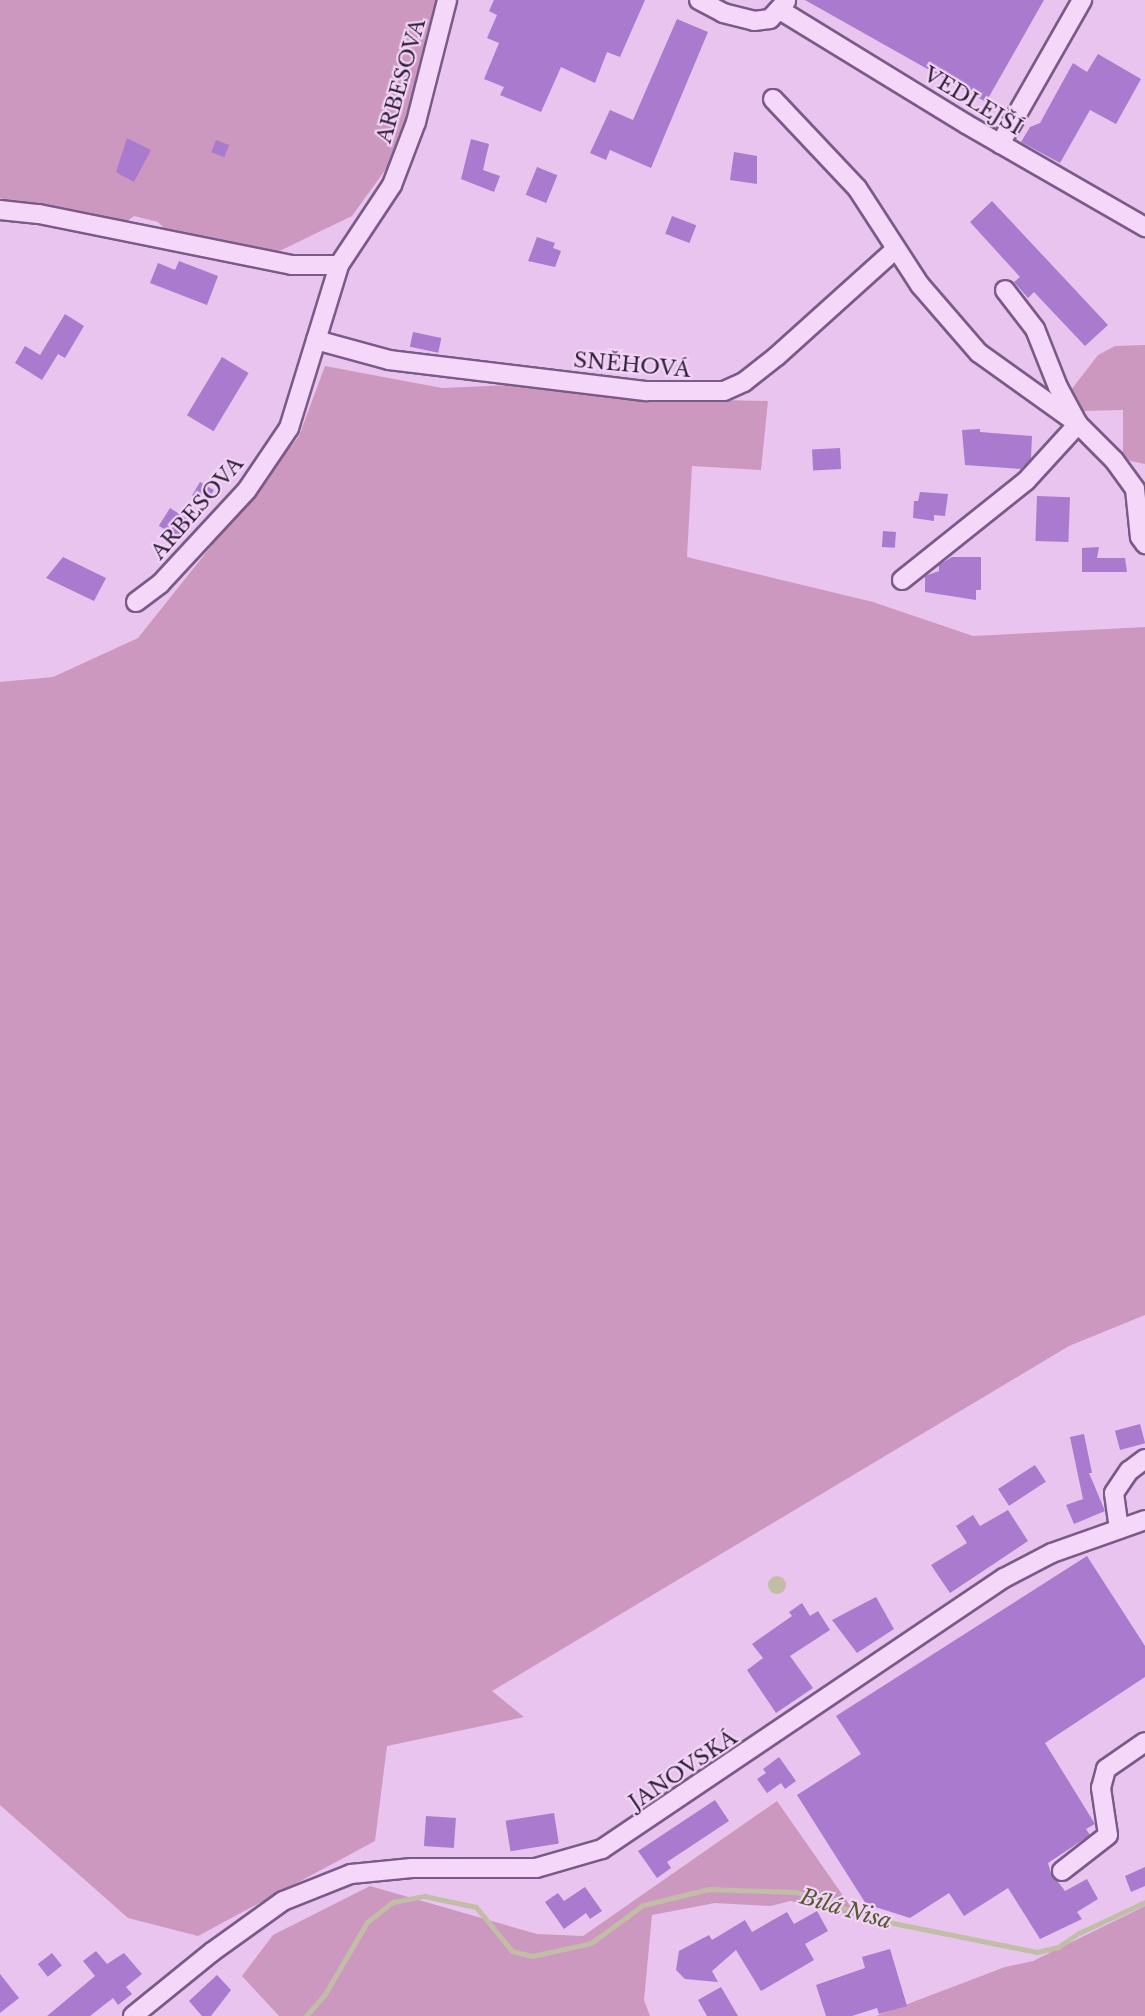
<!DOCTYPE html>
<meta charset="utf-8">
<style>
body{margin:0}
#map{position:relative;width:1145px;height:2016px;overflow:hidden;background:#e8c4ee;font-family:"Libre Baskerville",serif}
div>[style]{position:absolute}
.green>*{inset:0;background:#cd98bf}
.water>*{inset:0;background:#c2bda6}
.round{border-radius:50%}
.stream>*{height:5px;margin:-2.5px;padding:0 2.5px;transform-origin:2.5px;border-radius:2.5px;background:#c2bda6}
.building>*{inset:0;background:#a97acd;transform-origin:0 0}
.roads{filter:drop-shadow(2px 0 #7a5a89) drop-shadow(-2px 0 #7a5a89) drop-shadow(0 2px #7a5a89) drop-shadow(0 -2px #7a5a89)}
.minor>*{height:18px;margin:-9px;padding:0 9px;transform-origin:9px;border-radius:9px;background:#f4d7f9}
span{translate:-50% -50%;white-space:nowrap;text-align:center;line-height:1.15;-webkit-text-stroke:4.5px #f1d4f6;paint-order:stroke}
.street-label{font-size:21px;color:#2f1e39}
.water-label{font-size:22px;color:#55592d;font-style:italic}
</style>
<div id="map">
<div class="green">
<div style="clip-path:polygon(0 0,437px 0,422px 70px,391px 162px,352px 216px,271px 255px,169px 233px,158px 222px,134px 216px,125px 223px,22px 207px,0 198px)"></div>
<div style="clip-path:polygon(1145px 345px,1145px 464px,1130px 461px,1123px 455px,1123px 410px,1083px 411px,1073px 405px,1071px 390px,1098px 355px,1115px 346px)"></div>
<div style="clip-path:polygon(325px 366px,442px 388px,512px 385px,639px 398px,768px 401px,761px 470px,692px 466px,687px 557px,873px 602px,973px 636px,1145px 627px,1145px 1315px,1069px 1346px,492px 1691px,524px 1717px,387px 1746px,375px 1841px,198px 1936px,128px 1918px,0 1805px,0 682px,53px 677px,138px 638px,299px 436px)"></div>
<div style="clip-path:polygon(777px 1801px,860px 1920px,825px 1907px,790px 1901px,771px 1906px,715px 1903px,652px 1915px,644px 2000px,650px 2016px,279px 2016px,242px 1976px,273px 1935px,370px 1886px,537px 1934px,583px 1936px)"></div>
<div style="clip-path:polygon(1145px 1906px,1145px 2016px,876px 2016px,1005px 1967px,1033px 1961px)"></div>
</div>
<div class="water">
<div class="round" style="left:768px;top:1576px;width:18px;height:18px"></div>
</div>
<div class="stream">
<div style="left:306px;top:2016px;width:29px;rotate:-49deg"></div>
<div style="left:325px;top:1994px;width:83px;rotate:-59.7deg"></div>
<div style="left:367px;top:1922px;width:33px;rotate:-38deg"></div>
<div style="left:393px;top:1902px;width:32px;rotate:-11deg"></div>
<div style="left:424px;top:1896px;width:53px;rotate:11.9deg"></div>
<div style="left:476px;top:1907px;width:57px;rotate:50.7deg"></div>
<div style="left:512px;top:1951px;width:21px;rotate:14deg"></div>
<div style="left:532px;top:1956px;width:60px;rotate:-12.4deg"></div>
<div style="left:591px;top:1943px;width:64px;rotate:-36.2deg"></div>
<div style="left:643px;top:1905px;width:68px;rotate:-13.6deg"></div>
<div style="left:709px;top:1889px;width:87px;rotate:2deg"></div>
<div style="left:796px;top:1892px;width:92px;rotate:18.4deg"></div>
<div style="left:883px;top:1921px;width:157px;rotate:11.4deg"></div>
<div style="left:1037px;top:1952px;width:22px;rotate:-13deg"></div>
<div style="left:1058px;top:1947px;width:25px;rotate:-34deg"></div>
<div style="left:1079px;top:1933px;width:73px;rotate:-25.2deg"></div>
</div>
<div class="building">
<div style="clip-path:polygon(494px 0,645px 0,620px 57px,607px 52px,595px 83px,561px 67px,541px 112px,500px 95px,504px 87px,484px 79px,499px 43px,487px 38px,497px 15px,489px 11px)"></div>
<div style="clip-path:polygon(805px 0,1044px 0,986px 102px)"></div>
<div style="clip-path:polygon(677px 19px,708px 32px,651px 168px,610px 150px,606px 160px,590px 153px,610px 110px,633px 120px)"></div>
<div style="clip-path:polygon(1098px 54px,1141px 79px,1116px 124px,1090px 110px,1060px 163px,1021px 142px,1030px 127px,1040px 123px,1073px 63px,1087px 72px)"></div>
<div style="clip-path:polygon(127px 138px,151px 150px,134px 182px,116px 172px)"></div>
<div style="clip-path:polygon(471px 139px,489px 144px,483px 170px,500px 176px,494px 192px,461px 179px)"></div>
<div style="left:216px;top:140px;width:14px;height:13px;rotate:21deg"></div>
<div style="clip-path:polygon(734px 152px,757px 156px,757px 184px,730px 180px)"></div>
<div style="left:537px;top:167px;width:22px;height:30px;rotate:22deg"></div>
<div style="clip-path:polygon(992px 201px,1108px 325px,1085px 346px,1034px 292px,1028px 298px,1014px 282px,1020px 277px,970px 222px)"></div>
<div style="left:672px;top:216px;width:26px;height:19px;rotate:21deg"></div>
<div style="clip-path:polygon(537px 237px,555px 243px,553px 248px,561px 251px,555px 267px,528px 261px)"></div>
<div style="clip-path:polygon(179px 261px,218px 276px,207px 305px,150px 283px,158px 263px,175px 270px)"></div>
<div style="clip-path:polygon(65px 314px,84px 326px,65px 358px,58px 354px,42px 380px,15px 363px,25px 346px,40px 355px)"></div>
<div style="left:413px;top:332px;width:29px;height:15px;rotate:12deg"></div>
<div style="left:222px;top:357px;width:31px;height:68px;rotate:31deg"></div>
<div style="clip-path:polygon(980px 429px,980px 432px,1032px 436px,1031px 459px,1021px 469px,965px 465px,962px 430px)"></div>
<div style="left:840px;top:448px;width:21px;height:28px;rotate:87deg"></div>
<div style="left:200px;top:482px;width:16px;height:16px;rotate:30deg"></div>
<div style="clip-path:polygon(920px 492px,948px 494px,945px 516px,934px 515px,934px 521px,913px 518px,914px 501px,918px 501px)"></div>
<div style="left:1037px;top:496px;width:33px;height:45px;rotate:2deg"></div>
<div style="left:170px;top:508px;width:22px;height:21px;rotate:32deg"></div>
<div style="left:883px;top:531px;width:13px;height:16px;rotate:4deg"></div>
<div style="clip-path:polygon(1099px 547px,1097px 558px,1125px 558px,1127px 572px,1082px 572px,1082px 548px)"></div>
<div style="clip-path:polygon(63px 557px,106px 578px,94px 601px,46px 578px)"></div>
<div style="clip-path:polygon(952px 557px,981px 557px,981px 590px,976px 590px,976px 600px,925px 592px,925px 576px,939px 571px,939px 565px)"></div>
<div style="left:1140px;top:1424px;width:20px;height:26px;rotate:75deg"></div>
<div style="clip-path:polygon(1084px 1434px,1092px 1473px,1089px 1473px,1105px 1511px,1074px 1524px,1066px 1505px,1083px 1499px,1070px 1437px)"></div>
<div style="left:1035px;top:1465px;width:20px;height:44px;rotate:57deg"></div>
<div style="clip-path:polygon(1008px 1510px,1028px 1541px,950px 1593px,931px 1565px,967px 1543px,956px 1526px,973px 1515px,980px 1526px)"></div>
<div style="clip-path:polygon(1087px 1556px,1145px 1646px,1145px 1677px,1045px 1743px,1095px 1824px,1086px 1829px,1090px 1835px,1048px 1863px,1051px 1873px,1065px 1891px,1087px 1879px,1098px 1899px,1077px 1912px,1082px 1919px,1040px 1939px,1008px 1888px,964px 1916px,949px 1893px,910px 1918px,866px 1904px,797px 1795px,861px 1754px,836px 1716px)"></div>
<div style="clip-path:polygon(876px 1597px,894px 1629px,857px 1653px,832px 1620px)"></div>
<div style="clip-path:polygon(802px 1603px,810px 1616px,818px 1611px,830px 1630px,790px 1656px,813px 1688px,776px 1713px,747px 1670px,763px 1658px,752px 1644px,792px 1616px,789px 1612px)"></div>
<div style="clip-path:polygon(779px 1757px,796px 1781px,785px 1789px,781px 1783px,767px 1793px,757px 1779px,766px 1773px,763px 1769px)"></div>
<div style="clip-path:polygon(715px 1800px,729px 1821px,667px 1862px,671px 1868px,657px 1878px,638px 1851px)"></div>
<div style="left:554px;top:1813px;width:31px;height:49px;rotate:81deg"></div>
<div style="left:426px;top:1816px;width:30px;height:30px;rotate:4deg"></div>
<div style="clip-path:polygon(1145px 1867px,1145px 1886px,1131px 1892px,1125px 1876px)"></div>
<div style="clip-path:polygon(585px 1887px,602px 1911px,590px 1919px,586px 1913px,564px 1929px,545px 1902px,558px 1893px,564px 1901px)"></div>
<div style="clip-path:polygon(817px 1911px,828px 1931px,805px 1944px,814px 1960px,761px 1991px,736px 1950px,712px 1971px,718px 1982px,685px 1979px,676px 1970px,679px 1951px,709px 1935px,712px 1940px,745px 1920px,752px 1932px,787px 1912px,794px 1924px)"></div>
<div style="clip-path:polygon(890px 1949px,907px 2006px,879px 2014px,877px 2008px,852px 2016px,826px 2016px,816px 1985px,865px 1968px,862px 1957px)"></div>
<div style="clip-path:polygon(96px 1951px,107px 1964px,124px 1953px,142px 1974px,126px 1987px,132px 1994px,118px 2005px,113px 1998px,90px 2016px,47px 2016px,95px 1976px,83px 1961px)"></div>
<div style="left:52px;top:1953px;width:16px;height:18px;rotate:52deg"></div>
<div style="clip-path:polygon(0 1974px,19px 1998px,0 2013px)"></div>
<div style="clip-path:polygon(217px 1975px,231px 1990px,211px 2016px,202px 2016px,189px 2001px)"></div>
<div style="clip-path:polygon(721px 1987px,738px 2016px,707px 2016px,698px 2000px)"></div>
</div>
<div class="roads">
<div class="minor">
<div style="left:699px;top:0;width:27px;rotate:28deg"></div>
<div style="left:723px;top:13px;width:32px;rotate:14deg"></div>
<div style="left:754px;top:21px;width:16px;rotate:-7deg"></div>
<div style="left:770px;top:19px;width:24px;rotate:-48deg"></div>
<div style="left:780px;top:10px;width:218px;rotate:31.5deg"></div>
<div style="left:966px;top:124px;width:207px;rotate:29.9deg"></div>
<div style="left:773px;top:99px;width:122px;rotate:46.7deg"></div>
<div style="left:857px;top:188px;width:116px;rotate:57deg"></div>
<div style="left:920px;top:285px;width:90px;rotate:49.1deg"></div>
<div style="left:979px;top:353px;width:122px;rotate:35.6deg"></div>
<div style="left:1078px;top:424px;width:51px;rotate:45deg"></div>
<div style="left:1114px;top:460px;width:36px;rotate:54deg"></div>
<div style="left:1135px;top:489px;width:48px;rotate:84.1deg"></div>
<div style="left:1140px;top:537px;width:9px;rotate:54deg"></div>
<div style="left:1000px;top:144px;width:166px;rotate:-60.3deg"></div>
<div style="left:0;top:210px;width:39px;rotate:6deg"></div>
<div style="left:39px;top:214px;width:258px;rotate:11.4deg"></div>
<div style="left:292px;top:265px;width:47px"></div>
<div style="left:316px;top:340px;width:76px;rotate:15.3deg"></div>
<div style="left:389px;top:360px;width:260px;rotate:6.9deg"></div>
<div style="left:647px;top:391px;width:77px"></div>
<div style="left:724px;top:391px;width:22px;rotate:-24deg"></div>
<div style="left:744px;top:382px;width:42px;rotate:-38.2deg"></div>
<div style="left:777px;top:356px;width:160px;rotate:-42deg"></div>
<div style="left:902px;top:580px;width:159px;rotate:-38.6deg"></div>
<div style="left:1026px;top:481px;width:77px;rotate:-47.6deg"></div>
<div style="left:1078px;top:424px;width:42px;rotate:-118.4deg"></div>
<div style="left:1058px;top:387px;width:62px;rotate:-111.6deg"></div>
<div style="left:1035px;top:329px;width:49px;rotate:-127.6deg"></div>
<div style="left:136px;top:602px;width:30px;rotate:-37deg"></div>
<div style="left:160px;top:584px;width:128px;rotate:-47.2deg"></div>
<div style="left:247px;top:490px;width:75px;rotate:-55.9deg"></div>
<div style="left:289px;top:428px;width:170px;rotate:-72.9deg"></div>
<div style="left:339px;top:265px;width:96px;rotate:-56.5deg"></div>
<div style="left:392px;top:185px;width:67px;rotate:-69.1deg"></div>
<div style="left:416px;top:122px;width:126px;rotate:-75.7deg"></div>
<div style="left:1119px;top:1529px;width:36px;rotate:-98deg"></div>
<div style="left:1114px;top:1493px;width:27px;rotate:-56deg"></div>
<div style="left:1129px;top:1471px;width:20px;rotate:-37deg"></div>
<div style="left:1062px;top:1871px;width:58px;rotate:-38deg"></div>
<div style="left:1108px;top:1835px;width:48px;rotate:-98.5deg"></div>
<div style="left:1101px;top:1788px;width:20px;rotate:-75deg"></div>
<div style="left:1106px;top:1769px;width:47px;rotate:-34.7deg"></div>
<div style="left:133px;top:2016px;width:102px;rotate:-39deg"></div>
<div style="left:212px;top:1952px;width:87px;rotate:-35.7deg"></div>
<div style="left:283px;top:1901px;width:73px;rotate:-21.7deg"></div>
<div style="left:351px;top:1874px;width:61px;rotate:-5.6deg"></div>
<div style="left:412px;top:1868px;width:124px"></div>
<div style="left:536px;top:1868px;width:69px;rotate:-16.1deg"></div>
<div style="left:602px;top:1849px;width:485px;rotate:-34deg"></div>
<div style="left:1004px;top:1578px;width:54px;rotate:-27.5deg"></div>
<div style="left:1052px;top:1553px;width:99px;rotate:-19.5deg"></div>
</div>
</div>
<div class="street-label">
<span style="left:401px;top:81px;rotate:-74deg">ARBESOVA</span>
<span style="left:973px;top:101px;rotate:31deg">VEDLEJŠÍ</span>
<span style="left:632px;top:365px;rotate:5deg">SNĚHOVÁ</span>
<span style="left:197px;top:508px;rotate:-49deg">ARBESOVA</span>
<span style="left:683px;top:1770px;rotate:-34deg">JANOVSKÁ</span>
</div>
<div class="water-label">
<span style="left:846px;top:1909px;rotate:16deg">Bílá Nisa</span>
</div>
</div>
